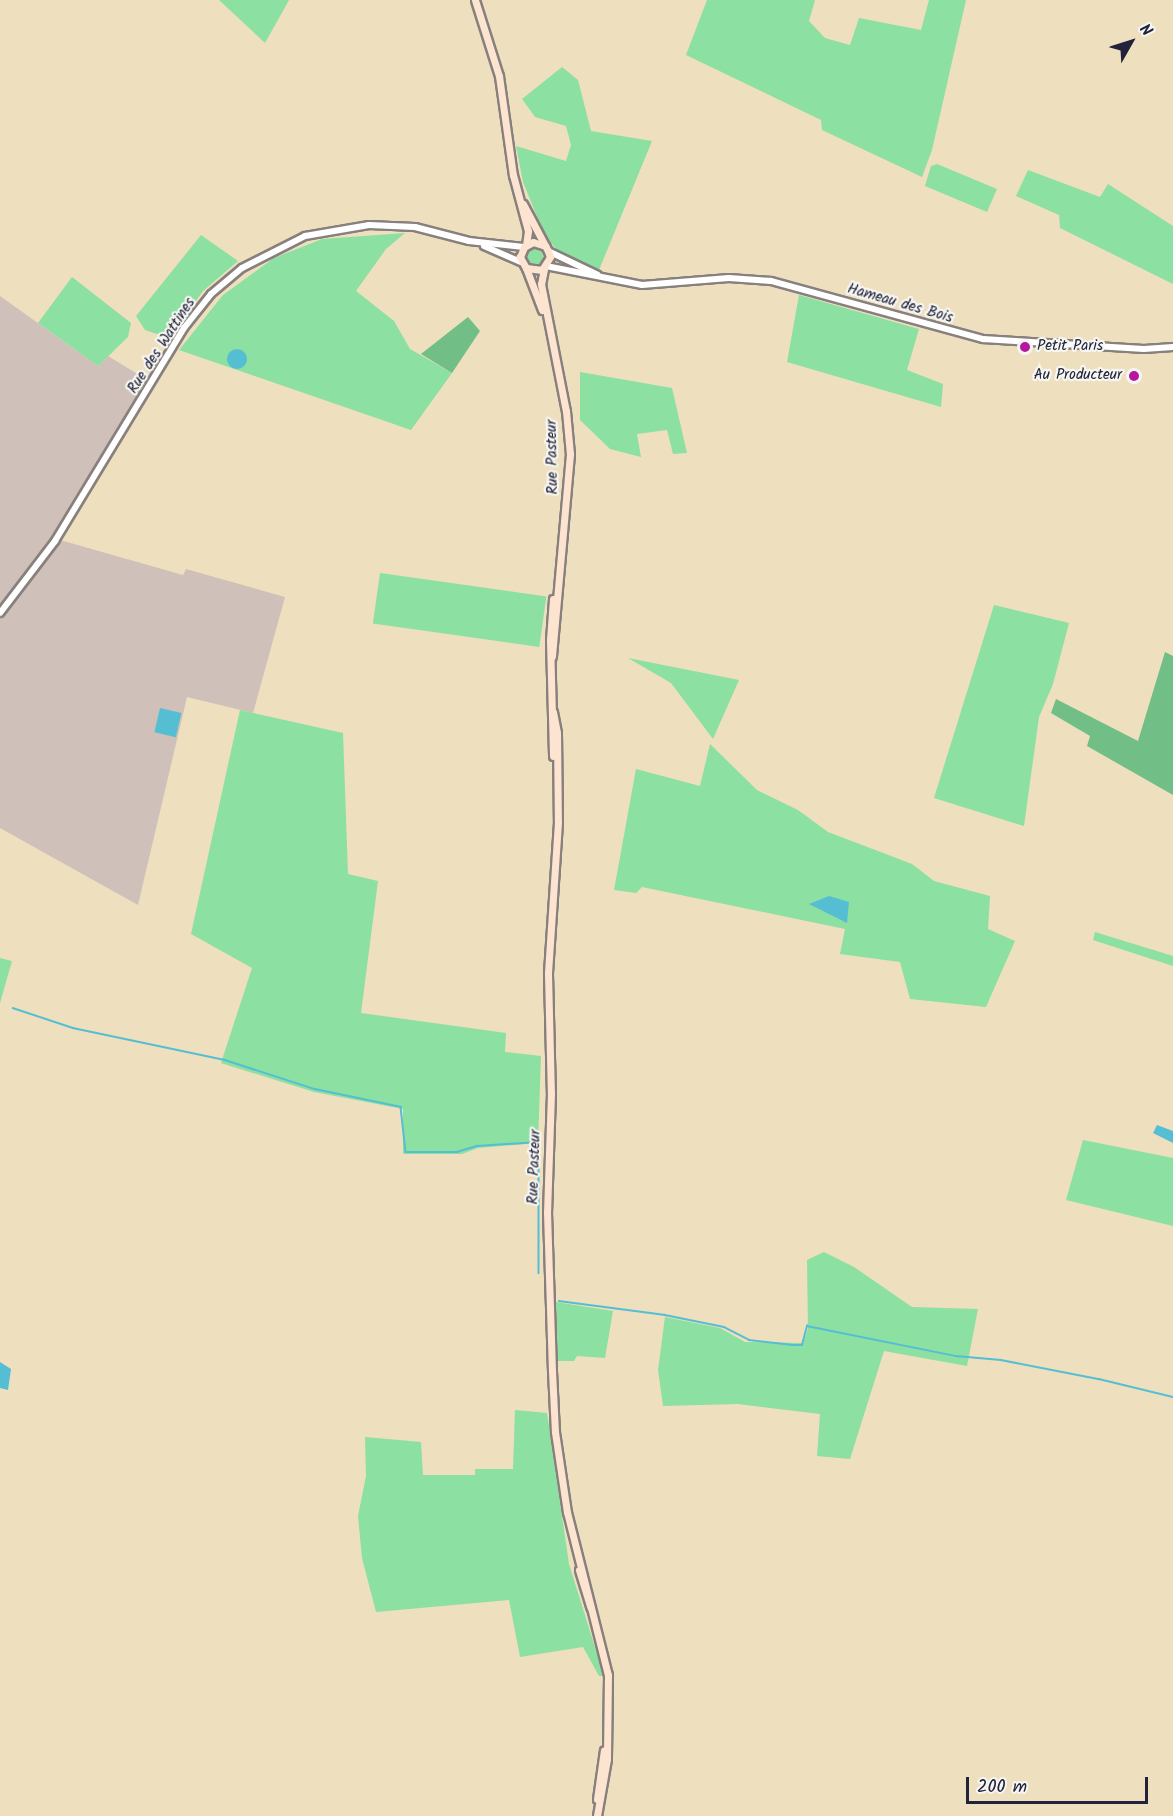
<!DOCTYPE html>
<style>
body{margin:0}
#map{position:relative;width:1173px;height:1816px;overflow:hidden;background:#eedfbf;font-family:Kalam,sans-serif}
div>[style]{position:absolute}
.industrial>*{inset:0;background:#cfc0ba}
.green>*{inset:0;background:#8ce0a1;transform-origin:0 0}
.round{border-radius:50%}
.forest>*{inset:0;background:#71be87}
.water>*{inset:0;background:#55bed2;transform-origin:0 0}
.stream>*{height:1.5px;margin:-0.75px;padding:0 0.75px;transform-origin:0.75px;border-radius:0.75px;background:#55bed2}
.roads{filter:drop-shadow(2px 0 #88807d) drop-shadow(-2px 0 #88807d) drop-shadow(0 2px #88807d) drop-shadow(0 -2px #88807d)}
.tertiary>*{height:6px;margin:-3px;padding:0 3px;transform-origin:3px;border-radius:3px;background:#fff}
.secondary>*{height:7px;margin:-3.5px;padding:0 3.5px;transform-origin:3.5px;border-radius:3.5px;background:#fde4d1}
.dots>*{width:16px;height:16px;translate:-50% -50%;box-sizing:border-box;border:3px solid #f6f6f2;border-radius:50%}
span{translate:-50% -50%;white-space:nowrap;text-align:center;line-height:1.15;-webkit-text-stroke:4.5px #f6f6f2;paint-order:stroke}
.street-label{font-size:15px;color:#22223b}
.poi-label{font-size:15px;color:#22223b}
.left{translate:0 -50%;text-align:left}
.right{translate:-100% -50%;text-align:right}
.north{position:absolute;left:1101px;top:12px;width:60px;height:60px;-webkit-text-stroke:4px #f6f6f2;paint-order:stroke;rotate:51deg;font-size:16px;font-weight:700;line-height:24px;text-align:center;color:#22223b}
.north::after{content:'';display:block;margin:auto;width:21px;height:27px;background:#22223b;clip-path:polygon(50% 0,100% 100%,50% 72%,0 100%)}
.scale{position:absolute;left:966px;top:1777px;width:182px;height:27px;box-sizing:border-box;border:3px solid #22223b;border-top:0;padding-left:8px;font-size:18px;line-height:21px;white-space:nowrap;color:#22223b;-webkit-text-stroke:4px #f6f6f2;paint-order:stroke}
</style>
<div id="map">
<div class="industrial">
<div style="clip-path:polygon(0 296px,98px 366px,108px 356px,154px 384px,60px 540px,183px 575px,186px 569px,285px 597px,253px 713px,187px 697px,138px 905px,0 828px)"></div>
</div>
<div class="green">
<div style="clip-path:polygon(219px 0,289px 0,265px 43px)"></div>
<div style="clip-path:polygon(707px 0,815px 0,809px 21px,825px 38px,850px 45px,859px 18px,921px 30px,929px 0,966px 0,932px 150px,922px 177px,822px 130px,821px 120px,686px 55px)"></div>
<div style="clip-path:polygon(562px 67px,578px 80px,591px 131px,652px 141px,599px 270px,557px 250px,544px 234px,523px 182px,516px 146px,566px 161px,571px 145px,566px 126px,535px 117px,522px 99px)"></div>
<div style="clip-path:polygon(937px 164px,997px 189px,987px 212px,925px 186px,931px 166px)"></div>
<div style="clip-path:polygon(1028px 170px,1100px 197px,1108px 184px,1173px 226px,1173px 284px,1060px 228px,1059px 215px,1016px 196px)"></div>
<div style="clip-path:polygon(405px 233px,386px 249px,356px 291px,394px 321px,410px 349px,452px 373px,411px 430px,179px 350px,223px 295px,274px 258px,322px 239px)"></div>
<div style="clip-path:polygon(201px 235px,238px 261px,203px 291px,169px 338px,145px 330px,136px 316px)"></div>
<div class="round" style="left:525px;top:248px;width:18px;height:18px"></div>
<div style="clip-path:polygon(72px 277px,131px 323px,128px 337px,98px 366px,38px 323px)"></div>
<div style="clip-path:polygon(799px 295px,919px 329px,907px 370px,943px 384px,941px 407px,787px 362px)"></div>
<div style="clip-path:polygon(580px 372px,672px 388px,687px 453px,673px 454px,667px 430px,637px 434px,641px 457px,610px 449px,580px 420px)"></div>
<div style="left:380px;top:573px;width:168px;height:51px;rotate:8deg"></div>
<div style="clip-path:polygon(994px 605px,1069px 623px,1053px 684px,1039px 717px,1024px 826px,934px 798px)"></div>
<div style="clip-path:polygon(628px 658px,739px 680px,713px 739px,671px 683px)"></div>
<div style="clip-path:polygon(240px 710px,343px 733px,348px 874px,378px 881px,361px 1013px,506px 1033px,505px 1052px,541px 1056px,538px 1143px,478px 1148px,462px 1154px,403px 1154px,403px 1109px,314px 1092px,221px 1063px,252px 968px,191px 934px)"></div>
<div style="clip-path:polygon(710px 744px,757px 790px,798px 810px,828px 832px,912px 864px,934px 881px,990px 896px,988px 929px,1015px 941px,986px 1007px,910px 999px,900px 962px,840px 954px,845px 929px,642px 887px,636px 893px,614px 890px,636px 769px,700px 786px)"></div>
<div style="clip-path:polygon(1095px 932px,1173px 956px,1173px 966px,1093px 940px)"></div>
<div style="clip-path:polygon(0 958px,12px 961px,0 1003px)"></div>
<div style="clip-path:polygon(1083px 1140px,1173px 1158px,1173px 1226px,1066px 1200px)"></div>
<div style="clip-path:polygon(824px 1252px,854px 1267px,912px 1307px,978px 1309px,967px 1366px,884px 1351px,850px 1459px,817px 1456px,820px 1414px,738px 1404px,663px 1406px,658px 1370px,665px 1317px,720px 1328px,745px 1342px,803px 1343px,808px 1329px,807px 1260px)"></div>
<div style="clip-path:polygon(556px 1302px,613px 1311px,605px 1358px,577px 1356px,574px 1361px,557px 1361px)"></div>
<div style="clip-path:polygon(515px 1410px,547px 1413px,569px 1564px,604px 1676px,599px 1676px,583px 1647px,520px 1657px,509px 1600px,376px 1612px,362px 1558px,358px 1516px,366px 1476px,365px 1437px,421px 1442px,423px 1475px,475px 1475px,475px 1469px,513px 1469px)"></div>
</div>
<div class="forest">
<div style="clip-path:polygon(468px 317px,480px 331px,452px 373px,421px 354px)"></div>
<div style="clip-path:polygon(1165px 652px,1173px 656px,1173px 795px,1087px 746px,1090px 736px,1051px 713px,1056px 699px,1138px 741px)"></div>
</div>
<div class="water">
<div class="round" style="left:227px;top:349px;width:20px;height:20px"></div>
<div style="left:160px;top:708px;width:22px;height:25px;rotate:13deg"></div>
<div style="clip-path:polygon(829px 896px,849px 902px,847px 923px,809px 904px)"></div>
<div style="clip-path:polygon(1157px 1125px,1173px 1131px,1173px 1143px,1153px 1133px)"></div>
<div style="clip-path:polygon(0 1362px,11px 1369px,8px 1390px,0 1388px)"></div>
</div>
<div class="stream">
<div style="left:13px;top:1008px;width:63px;rotate:18.4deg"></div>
<div style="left:73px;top:1028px;width:155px;rotate:11.9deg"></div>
<div style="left:225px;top:1060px;width:95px;rotate:17.9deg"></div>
<div style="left:315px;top:1089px;width:88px;rotate:11.8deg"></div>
<div style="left:401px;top:1107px;width:45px;rotate:83.7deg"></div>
<div style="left:406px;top:1152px;width:51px"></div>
<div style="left:457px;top:1152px;width:21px;rotate:-17deg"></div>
<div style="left:477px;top:1146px;width:62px;rotate:-3.7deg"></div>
<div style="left:539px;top:1142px;width:131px;rotate:90deg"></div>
<div style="left:559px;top:1301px;width:107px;rotate:7.5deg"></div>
<div style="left:665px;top:1315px;width:60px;rotate:11.5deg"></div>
<div style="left:724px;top:1327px;width:28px;rotate:27deg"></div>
<div style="left:749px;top:1340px;width:44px;rotate:6.5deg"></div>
<div style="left:793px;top:1345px;width:9px"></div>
<div style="left:802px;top:1345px;width:20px;rotate:-75deg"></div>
<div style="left:807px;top:1326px;width:152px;rotate:11.4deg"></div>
<div style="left:956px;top:1356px;width:45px;rotate:5.1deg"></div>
<div style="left:1001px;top:1360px;width:100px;rotate:11deg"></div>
<div style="left:1099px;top:1379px;width:76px;rotate:13.7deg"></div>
</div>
<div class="roads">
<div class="tertiary">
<div style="left:484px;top:246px;width:40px;rotate:23.4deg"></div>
<div style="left:548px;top:251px;width:55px;rotate:25.6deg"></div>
<div style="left:546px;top:266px;width:98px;rotate:11.2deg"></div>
<div style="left:642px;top:285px;width:87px;rotate:-4.6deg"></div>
<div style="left:729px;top:278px;width:42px;rotate:4.1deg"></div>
<div style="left:771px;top:281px;width:220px;rotate:15.3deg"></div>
<div style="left:983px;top:339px;width:161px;rotate:3.6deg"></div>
<div style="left:1144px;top:349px;width:29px;rotate:-4deg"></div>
<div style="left:0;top:613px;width:91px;rotate:-52.6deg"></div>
<div style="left:55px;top:541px;width:249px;rotate:-58.8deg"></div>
<div style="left:184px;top:328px;width:43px;rotate:-51.5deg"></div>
<div style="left:211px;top:294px;width:40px;rotate:-40deg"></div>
<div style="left:242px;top:268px;width:71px;rotate:-26.9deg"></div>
<div style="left:305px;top:236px;width:65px;rotate:-9.8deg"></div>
<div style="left:369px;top:225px;width:46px;rotate:2.5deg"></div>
<div style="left:415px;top:227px;width:56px;rotate:14.5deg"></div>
<div style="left:469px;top:241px;width:55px;rotate:6.2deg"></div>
</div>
<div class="secondary">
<div style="left:475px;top:0;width:80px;rotate:72.5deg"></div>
<div style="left:499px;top:76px;width:100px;rotate:82deg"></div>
<div style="left:513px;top:175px;width:58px;rotate:75deg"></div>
<div style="left:528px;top:231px;width:14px;rotate:98deg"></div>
<div style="left:523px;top:204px;width:53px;rotate:62deg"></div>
<div style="left:548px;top:251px;width:6px;rotate:72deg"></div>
<div style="left:550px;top:257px;width:15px;rotate:122deg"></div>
<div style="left:542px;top:270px;width:16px;rotate:-173deg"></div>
<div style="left:526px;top:268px;width:13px;rotate:-119deg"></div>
<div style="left:520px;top:257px;width:11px;rotate:-68deg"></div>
<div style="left:524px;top:247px;width:10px;rotate:-29deg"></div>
<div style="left:533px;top:242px;width:13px;rotate:18deg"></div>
<div style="left:526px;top:268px;width:45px;rotate:69.1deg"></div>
<div style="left:544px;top:269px;width:15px;rotate:101deg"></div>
<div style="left:541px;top:284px;width:129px;rotate:78.9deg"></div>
<div style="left:566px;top:411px;width:43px;rotate:84.7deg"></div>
<div style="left:570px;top:454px;width:203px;rotate:95.1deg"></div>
<div style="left:553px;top:599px;width:41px;rotate:94.2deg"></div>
<div style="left:550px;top:640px;width:116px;rotate:88.5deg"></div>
<div style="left:553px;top:712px;width:21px;rotate:79deg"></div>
<div style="left:557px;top:733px;width:89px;rotate:89.4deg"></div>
<div style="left:558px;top:822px;width:152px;rotate:93.8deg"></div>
<div style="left:548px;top:974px;width:119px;rotate:88.6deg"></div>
<div style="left:551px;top:1093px;width:119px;rotate:91.9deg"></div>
<div style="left:547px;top:1212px;width:159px;rotate:88.2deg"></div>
<div style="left:552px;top:1371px;width:61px;rotate:87.2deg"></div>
<div style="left:555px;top:1432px;width:81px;rotate:81.5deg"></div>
<div style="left:567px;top:1512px;width:168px;rotate:75.9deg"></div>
<div style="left:608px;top:1675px;width:84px;rotate:90.7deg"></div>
<div style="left:607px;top:1759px;width:58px;rotate:100deg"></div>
<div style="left:579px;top:1570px;width:39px;rotate:73deg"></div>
<div style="left:597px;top:1799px;width:49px;rotate:-81.9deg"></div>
</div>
</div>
<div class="dots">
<div style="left:1025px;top:347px;background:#b5179e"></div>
<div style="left:1134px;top:376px;background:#b5179e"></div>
</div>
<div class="street-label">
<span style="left:900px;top:304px;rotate:16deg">Hameau des Bois</span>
<span style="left:162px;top:346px;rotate:-57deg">Rue des Wattines</span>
<span style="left:553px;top:457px;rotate:-91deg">Rue Pasteur</span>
<span style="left:535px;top:1167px;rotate:-88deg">Rue Pasteur</span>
</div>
<div class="poi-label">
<span class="left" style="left:1037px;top:347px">Petit Paris</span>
<span class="right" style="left:1122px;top:376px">Au Producteur</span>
</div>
<div class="north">N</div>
<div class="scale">200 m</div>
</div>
